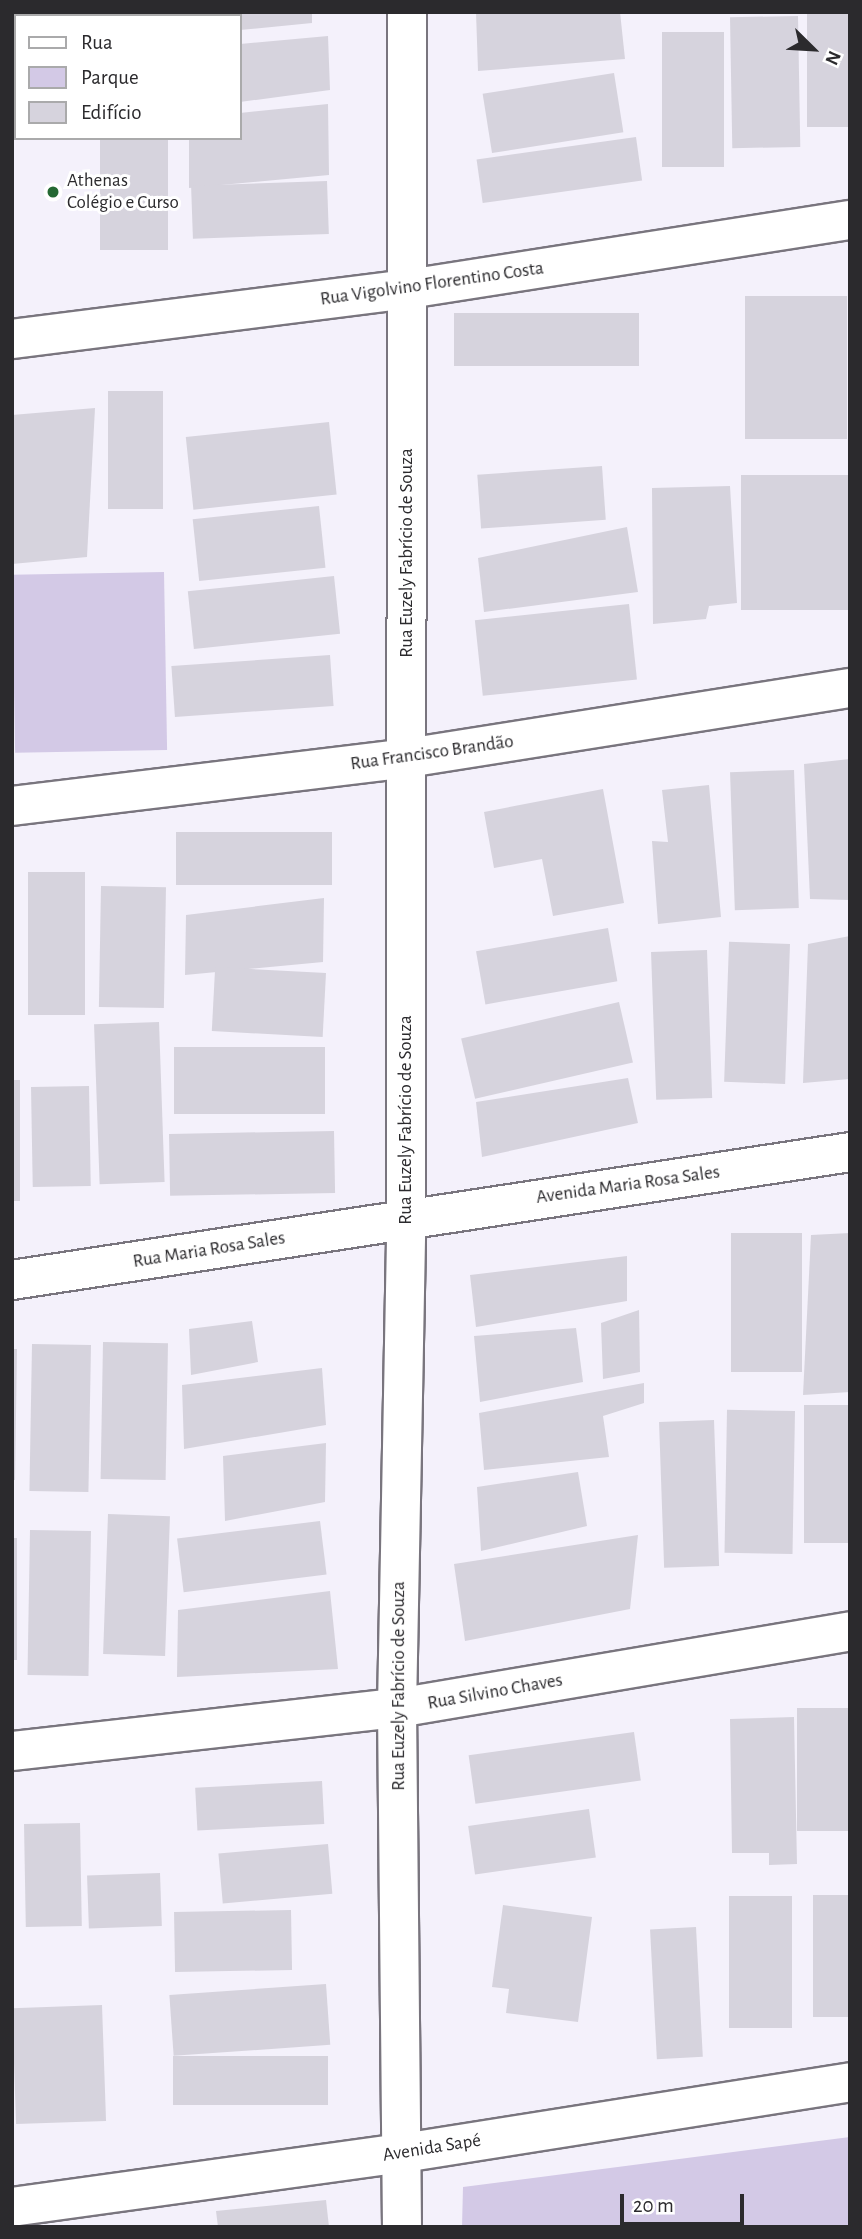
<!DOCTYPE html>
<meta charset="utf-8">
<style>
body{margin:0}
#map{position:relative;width:862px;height:2239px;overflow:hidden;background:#f4f1fb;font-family:"Alegreya Sans",sans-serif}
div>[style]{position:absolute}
.green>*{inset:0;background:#d3c9e6;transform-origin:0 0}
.building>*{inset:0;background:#d6d3dd;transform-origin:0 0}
.roads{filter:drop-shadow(2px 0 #79757e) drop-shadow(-2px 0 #79757e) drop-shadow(0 2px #79757e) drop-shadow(0 -2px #79757e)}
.street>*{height:38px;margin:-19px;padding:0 19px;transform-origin:19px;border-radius:19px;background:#fff}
.secondary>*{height:38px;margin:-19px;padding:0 19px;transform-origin:19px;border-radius:19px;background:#fff}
.dots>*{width:19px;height:19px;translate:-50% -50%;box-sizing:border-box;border:4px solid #fff;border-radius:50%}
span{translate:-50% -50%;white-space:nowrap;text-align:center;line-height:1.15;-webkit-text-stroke:6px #fff;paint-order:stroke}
.poi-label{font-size:19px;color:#2b2a2d}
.left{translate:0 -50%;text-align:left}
.street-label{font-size:19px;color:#2b2a2d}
.frame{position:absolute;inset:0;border:14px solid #2b2a2d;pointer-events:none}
.legend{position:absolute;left:14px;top:14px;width:228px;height:126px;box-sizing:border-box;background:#fff;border:2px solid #aaaaab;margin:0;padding:9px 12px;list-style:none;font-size:21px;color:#2b2a2d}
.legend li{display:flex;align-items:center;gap:14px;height:35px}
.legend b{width:35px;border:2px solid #aaaaab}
.north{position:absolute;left:778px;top:14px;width:70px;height:70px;-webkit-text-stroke:5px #fff;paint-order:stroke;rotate:114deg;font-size:19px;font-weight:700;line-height:28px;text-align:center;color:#2b2a2d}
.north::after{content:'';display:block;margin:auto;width:24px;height:32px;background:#2b2a2d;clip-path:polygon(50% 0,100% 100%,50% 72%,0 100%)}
.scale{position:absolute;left:620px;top:2194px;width:124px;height:32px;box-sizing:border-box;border:4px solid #2b2a2d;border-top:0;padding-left:9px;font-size:21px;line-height:24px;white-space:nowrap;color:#2b2a2d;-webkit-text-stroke:5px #fff;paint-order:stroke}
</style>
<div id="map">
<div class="green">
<div style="left:164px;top:572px;width:178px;height:152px;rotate:89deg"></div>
<div style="clip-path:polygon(850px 2137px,850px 2227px,462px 2227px,463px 2187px)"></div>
</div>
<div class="building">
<div style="clip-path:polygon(12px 12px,90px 12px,89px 16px,16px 16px,16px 58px,12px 58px)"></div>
<div style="left:101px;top:12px;width:55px;height:4px"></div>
<div style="clip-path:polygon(181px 12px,312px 12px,312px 23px,240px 30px,240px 16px,181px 16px)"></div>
<div style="clip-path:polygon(476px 12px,620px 12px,625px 59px,478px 71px)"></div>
<div style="left:807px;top:14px;width:43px;height:113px"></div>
<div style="left:798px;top:16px;width:131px;height:68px;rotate:89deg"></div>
<div style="left:724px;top:32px;width:135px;height:62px;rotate:90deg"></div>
<div style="clip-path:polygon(328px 36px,330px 90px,240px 102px,240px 44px)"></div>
<div style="left:614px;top:73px;width:60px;height:133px;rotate:81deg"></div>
<div style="clip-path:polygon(328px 104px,329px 175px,189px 188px,189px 138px,240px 138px,240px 113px)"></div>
<div style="left:636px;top:137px;width:44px;height:161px;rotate:82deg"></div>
<div style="left:100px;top:138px;width:68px;height:112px"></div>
<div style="left:327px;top:181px;width:53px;height:136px;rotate:88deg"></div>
<div style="left:847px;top:296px;width:143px;height:102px;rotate:90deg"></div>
<div style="left:639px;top:313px;width:53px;height:185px;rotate:90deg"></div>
<div style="left:163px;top:391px;width:118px;height:55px;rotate:90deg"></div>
<div style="clip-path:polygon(95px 408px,87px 557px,12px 564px,12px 415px)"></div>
<div style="left:329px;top:422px;width:73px;height:144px;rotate:84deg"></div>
<div style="left:602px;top:466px;width:54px;height:125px;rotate:86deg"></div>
<div style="left:850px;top:475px;width:135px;height:109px;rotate:90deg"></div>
<div style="clip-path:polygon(730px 486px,737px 603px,709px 606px,706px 619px,653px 624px,652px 488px)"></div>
<div style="left:319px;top:506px;width:62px;height:127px;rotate:84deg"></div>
<div style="clip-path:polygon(627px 527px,638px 592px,484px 612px,478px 558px)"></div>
<div style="left:334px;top:576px;width:58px;height:147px;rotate:84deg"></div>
<div style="left:629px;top:604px;width:76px;height:155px;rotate:84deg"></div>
<div style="left:330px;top:655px;width:51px;height:159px;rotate:86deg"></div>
<div style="clip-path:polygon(850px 759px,850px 900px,810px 899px,804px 764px)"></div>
<div style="left:794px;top:770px;width:138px;height:64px;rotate:88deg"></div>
<div style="clip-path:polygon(709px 785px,721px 917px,658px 924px,652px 841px,668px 842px,662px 790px)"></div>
<div style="clip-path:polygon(603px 789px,624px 903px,553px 916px,542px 859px,494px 868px,484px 812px)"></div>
<div style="left:332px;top:832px;width:53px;height:156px;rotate:90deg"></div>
<div style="left:85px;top:872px;width:143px;height:57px;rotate:90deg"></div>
<div style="left:101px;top:886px;width:65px;height:121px;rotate:1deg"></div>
<div style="clip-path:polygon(324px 898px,323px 962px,185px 975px,186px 915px)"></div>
<div style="left:608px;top:928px;width:54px;height:134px;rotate:80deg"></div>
<div style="clip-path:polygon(850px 936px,850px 1079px,803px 1083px,808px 944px)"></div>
<div style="left:790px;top:944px;width:140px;height:61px;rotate:92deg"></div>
<div style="left:707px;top:950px;width:148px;height:56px;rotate:88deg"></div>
<div style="left:326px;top:973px;width:64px;height:111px;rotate:93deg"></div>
<div style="left:619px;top:1002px;width:62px;height:162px;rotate:77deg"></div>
<div style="left:159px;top:1022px;width:160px;height:65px;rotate:88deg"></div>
<div style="left:325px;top:1047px;width:67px;height:151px;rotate:90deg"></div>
<div style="clip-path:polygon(628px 1078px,638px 1123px,482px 1157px,476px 1102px)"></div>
<div style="left:12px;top:1080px;width:8px;height:121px"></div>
<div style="left:89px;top:1086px;width:100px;height:58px;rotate:89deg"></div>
<div style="left:334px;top:1131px;width:62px;height:165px;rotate:89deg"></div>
<div style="left:731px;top:1233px;width:71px;height:139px"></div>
<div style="clip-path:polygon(850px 1233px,850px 1392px,803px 1395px,811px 1235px)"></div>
<div style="clip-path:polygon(627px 1256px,627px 1301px,476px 1327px,470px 1275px)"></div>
<div style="clip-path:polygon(639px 1310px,640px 1372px,603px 1379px,601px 1323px)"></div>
<div style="clip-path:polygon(252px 1321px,258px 1362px,191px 1375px,189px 1329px)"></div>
<div style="clip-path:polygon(576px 1328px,583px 1382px,480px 1402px,474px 1336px)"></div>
<div style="left:103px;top:1342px;width:65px;height:137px;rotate:1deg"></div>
<div style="left:32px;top:1344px;width:59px;height:147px;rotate:1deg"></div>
<div style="clip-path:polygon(12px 1349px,17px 1349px,15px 1480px,12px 1480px)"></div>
<div style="clip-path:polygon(322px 1368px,326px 1425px,184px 1449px,182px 1385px)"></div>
<div style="clip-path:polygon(644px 1383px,644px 1403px,603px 1416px,609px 1457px,484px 1470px,479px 1413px)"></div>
<div style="left:850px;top:1405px;width:138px;height:46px;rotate:90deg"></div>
<div style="left:795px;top:1411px;width:143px;height:68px;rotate:91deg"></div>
<div style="left:714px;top:1420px;width:146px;height:55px;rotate:88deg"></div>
<div style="clip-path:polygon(326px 1443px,325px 1502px,225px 1521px,223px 1456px)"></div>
<div style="clip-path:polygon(578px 1472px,587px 1526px,481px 1551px,477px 1487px)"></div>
<div style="left:108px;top:1514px;width:62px;height:140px;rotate:2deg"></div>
<div style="left:320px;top:1521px;width:54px;height:144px;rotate:83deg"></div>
<div style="left:30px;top:1530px;width:61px;height:145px;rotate:1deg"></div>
<div style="clip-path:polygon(638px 1535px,630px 1609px,465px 1641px,454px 1564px)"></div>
<div style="left:12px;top:1538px;width:5px;height:122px"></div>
<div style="clip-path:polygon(330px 1591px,338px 1669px,177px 1677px,178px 1610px)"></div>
<div style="left:797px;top:1708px;width:53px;height:123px"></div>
<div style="clip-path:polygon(794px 1717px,797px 1864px,769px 1865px,769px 1853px,732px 1853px,730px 1719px)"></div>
<div style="left:634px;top:1732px;width:49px;height:167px;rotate:82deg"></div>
<div style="left:322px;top:1781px;width:43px;height:127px;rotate:87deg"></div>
<div style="left:589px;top:1809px;width:49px;height:122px;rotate:82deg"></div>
<div style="left:80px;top:1823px;width:103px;height:56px;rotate:89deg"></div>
<div style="left:328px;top:1844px;width:50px;height:110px;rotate:85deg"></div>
<div style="left:160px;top:1873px;width:53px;height:73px;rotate:88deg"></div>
<div style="left:813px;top:1895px;width:37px;height:122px"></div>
<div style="left:792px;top:1896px;width:132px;height:63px;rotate:90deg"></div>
<div style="clip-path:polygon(503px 1905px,592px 1917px,578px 2022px,506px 2013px,509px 1989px,492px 1987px)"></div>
<div style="left:291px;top:1910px;width:60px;height:117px;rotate:89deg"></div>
<div style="left:696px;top:1927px;width:130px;height:46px;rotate:87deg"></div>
<div style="left:326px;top:1984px;width:61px;height:157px;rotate:86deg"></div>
<div style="left:102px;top:2005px;width:116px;height:90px;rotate:88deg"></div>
<div style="left:328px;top:2056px;width:49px;height:155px;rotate:90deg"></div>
<div style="clip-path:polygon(326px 2200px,329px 2227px,218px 2227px,216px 2211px)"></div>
</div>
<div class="roads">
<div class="street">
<div style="left:12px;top:339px;width:399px;rotate:-7.2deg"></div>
<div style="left:408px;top:289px;width:447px;rotate:-8.9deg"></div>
<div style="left:12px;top:806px;width:398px;rotate:-6.9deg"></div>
<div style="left:407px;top:758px;width:448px;rotate:-9deg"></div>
<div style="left:406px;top:1218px;width:1206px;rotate:-89.95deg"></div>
<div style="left:12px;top:1751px;width:387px;rotate:-6.4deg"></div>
<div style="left:397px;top:1708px;width:459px;rotate:-9.6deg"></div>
<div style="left:12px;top:2207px;width:395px;rotate:-7.9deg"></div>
<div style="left:403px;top:2153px;width:453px;rotate:-9deg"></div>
</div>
<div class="secondary">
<div style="left:12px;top:1280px;width:848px;rotate:-8.68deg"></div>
<div style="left:402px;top:2227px;width:519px;rotate:-90.55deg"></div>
<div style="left:397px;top:1708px;width:490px;rotate:-88.9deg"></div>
</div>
</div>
<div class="dots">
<div style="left:53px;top:192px;background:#246833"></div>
</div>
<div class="poi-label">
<span class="left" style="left:67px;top:192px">Athenas<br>Colégio e Curso</span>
</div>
<div class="street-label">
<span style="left:432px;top:284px;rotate:-8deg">Rua Vigolvino Florentino Costa</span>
<span style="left:407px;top:553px;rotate:-90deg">Rua Euzely Fabrício de Souza</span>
<span style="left:432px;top:753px;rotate:-8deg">Rua Francisco Brandão</span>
<span style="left:406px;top:1120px;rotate:-90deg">Rua Euzely Fabrício de Souza</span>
<span style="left:628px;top:1185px;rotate:-8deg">Avenida Maria Rosa Sales</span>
<span style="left:209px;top:1250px;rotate:-9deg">Rua Maria Rosa Sales</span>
<span style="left:399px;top:1686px;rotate:-90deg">Rua Euzely Fabrício de Souza</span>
<span style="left:495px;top:1692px;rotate:-10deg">Rua Silvino Chaves</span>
<span style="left:432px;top:2148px;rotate:-9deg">Avenida Sapé</span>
</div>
<div class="frame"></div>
<ul class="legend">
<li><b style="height:9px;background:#fff"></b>Rua</li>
<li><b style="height:19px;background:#d3c9e6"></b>Parque</li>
<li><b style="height:19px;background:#d6d3dd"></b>Edifício</li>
</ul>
<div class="north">N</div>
<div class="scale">20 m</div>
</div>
